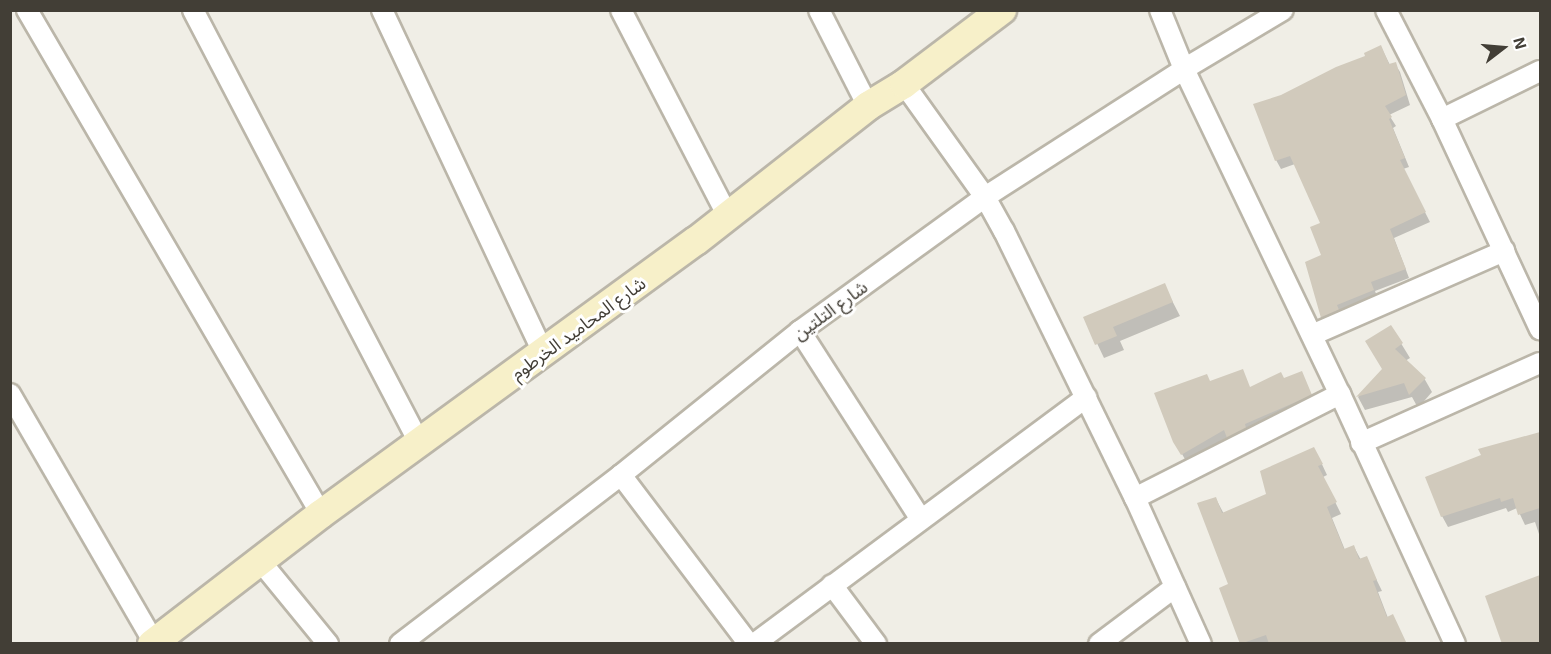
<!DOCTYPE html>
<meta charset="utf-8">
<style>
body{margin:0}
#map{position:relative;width:1551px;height:654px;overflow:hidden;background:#f0eee6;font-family:"Exo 2","Noto Sans Arabic",sans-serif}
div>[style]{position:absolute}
.shadow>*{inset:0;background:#0003}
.building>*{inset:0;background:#d1cabc}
.roads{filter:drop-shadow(2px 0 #bbb6a9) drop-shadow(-2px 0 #bbb6a9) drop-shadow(0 2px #bbb6a9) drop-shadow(0 -2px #bbb6a9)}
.street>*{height:20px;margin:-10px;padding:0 10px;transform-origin:10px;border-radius:10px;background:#fff}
.secondary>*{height:28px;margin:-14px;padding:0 14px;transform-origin:14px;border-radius:14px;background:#f7f0c9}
span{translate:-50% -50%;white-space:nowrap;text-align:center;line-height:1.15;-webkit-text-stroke:6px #fff;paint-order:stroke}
.street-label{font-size:18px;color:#423e36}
.frame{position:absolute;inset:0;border:12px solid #423e36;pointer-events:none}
.north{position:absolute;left:1473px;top:18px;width:60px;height:60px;-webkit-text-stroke:4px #fff;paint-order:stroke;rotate:74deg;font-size:16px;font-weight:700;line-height:24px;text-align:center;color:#423e36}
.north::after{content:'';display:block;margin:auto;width:21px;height:27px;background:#423e36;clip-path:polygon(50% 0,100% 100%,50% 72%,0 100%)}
</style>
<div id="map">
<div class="shadow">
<div style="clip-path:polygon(1381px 47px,1390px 65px,1395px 64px,1400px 72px,1410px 105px,1389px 115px,1396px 126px,1393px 128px,1409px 167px,1403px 169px,1430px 222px,1394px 238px,1409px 278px,1375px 291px,1378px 299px,1327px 326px,1307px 263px,1323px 255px,1322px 224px,1295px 164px,1281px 169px,1276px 160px,1281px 96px,1367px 57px)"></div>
<div style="clip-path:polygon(1164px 285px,1180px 316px,1120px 341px,1124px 350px,1104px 358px,1085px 318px)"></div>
<div style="clip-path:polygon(1391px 327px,1410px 358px,1405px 361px,1424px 378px,1432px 392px,1418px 408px,1412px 397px,1365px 410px,1358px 397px,1383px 370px)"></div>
<div style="clip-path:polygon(1283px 380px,1305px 380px,1314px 402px,1232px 444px,1228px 437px,1186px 461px,1182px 454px,1211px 383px,1250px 389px)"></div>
<div style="clip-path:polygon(1540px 433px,1540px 537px,1535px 522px,1525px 525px,1517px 508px,1508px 512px,1506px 508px,1448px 527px,1442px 516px,1483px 456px,1480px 450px)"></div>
<div style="clip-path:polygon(1320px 460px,1327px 475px,1323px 477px,1341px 514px,1332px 518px,1345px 550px,1354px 547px,1361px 560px,1366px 558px,1382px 591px,1378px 592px,1388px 618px,1406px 644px,1242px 644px,1221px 589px,1230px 585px,1216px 499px,1224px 514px,1268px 495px)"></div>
<div style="clip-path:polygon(1540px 576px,1540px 644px,1504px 644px,1487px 597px)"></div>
</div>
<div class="building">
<div style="clip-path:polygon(1381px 45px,1389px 64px,1396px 62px,1406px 95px,1385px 106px,1392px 117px,1389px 119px,1405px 158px,1400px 160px,1426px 212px,1390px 229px,1406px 269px,1371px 282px,1374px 290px,1337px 305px,1339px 310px,1321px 318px,1305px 262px,1321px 255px,1310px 227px,1320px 223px,1290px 156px,1275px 161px,1253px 104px,1281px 95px,1336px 67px,1365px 56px,1364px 53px)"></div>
<div style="clip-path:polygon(1165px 283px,1173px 302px,1113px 327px,1117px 336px,1095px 345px,1083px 317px)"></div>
<div style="clip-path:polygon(1391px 325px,1403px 343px,1395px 349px,1426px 378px,1409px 395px,1404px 383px,1356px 397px,1382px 369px,1365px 341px)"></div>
<div style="clip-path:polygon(1243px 369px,1250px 387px,1281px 372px,1284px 378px,1302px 371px,1312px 395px,1245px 424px,1246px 428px,1227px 438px,1224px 430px,1181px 455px,1173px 442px,1154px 393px,1207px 374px,1210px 381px)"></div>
<div style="clip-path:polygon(1540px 432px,1540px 508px,1518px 515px,1513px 498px,1501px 502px,1500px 498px,1441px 517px,1425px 477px,1481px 455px,1478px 449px)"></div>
<div style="clip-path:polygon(1314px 447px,1323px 464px,1318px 466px,1337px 502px,1327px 507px,1344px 549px,1354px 545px,1359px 559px,1367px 556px,1377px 580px,1373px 581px,1387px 617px,1393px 614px,1407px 644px,1269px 644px,1266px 635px,1240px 644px,1219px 588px,1228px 584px,1197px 503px,1216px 497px,1222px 513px,1266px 494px,1260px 471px)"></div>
<div style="clip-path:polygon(1540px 575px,1540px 644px,1502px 644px,1485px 596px)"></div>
</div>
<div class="roads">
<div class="street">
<div style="left:27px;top:10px;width:583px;rotate:59.74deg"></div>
<div style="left:193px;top:10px;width:488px;rotate:62.4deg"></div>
<div style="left:382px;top:10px;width:378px;rotate:64.8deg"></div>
<div style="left:621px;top:10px;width:232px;rotate:62.6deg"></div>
<div style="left:819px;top:10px;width:108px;rotate:63deg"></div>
<div style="left:1160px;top:10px;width:64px;rotate:67.9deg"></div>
<div style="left:1184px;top:69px;width:361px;rotate:64.4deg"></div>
<div style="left:1340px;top:394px;width:275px;rotate:65.3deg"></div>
<div style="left:1386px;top:10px;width:123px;rotate:62.8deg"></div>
<div style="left:1442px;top:119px;width:232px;rotate:65deg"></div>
<div style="left:904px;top:84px;width:139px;rotate:54.4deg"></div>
<div style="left:985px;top:197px;width:39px;rotate:61deg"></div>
<div style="left:1004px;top:231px;width:297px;rotate:63.9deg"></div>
<div style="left:1135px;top:498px;width:160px;rotate:65.7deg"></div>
<div style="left:1442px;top:119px;width:109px;rotate:-26.1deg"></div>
<div style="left:800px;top:331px;width:222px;rotate:57.3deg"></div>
<div style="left:1312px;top:335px;width:210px;rotate:-23.6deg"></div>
<div style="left:10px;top:394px;width:287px;rotate:59.9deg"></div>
<div style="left:1361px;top:443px;width:196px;rotate:-24.1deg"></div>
<div style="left:621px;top:475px;width:212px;rotate:52.9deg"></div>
<div style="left:1135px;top:498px;width:230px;rotate:-26.9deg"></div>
<div style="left:261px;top:562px;width:106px;rotate:50.7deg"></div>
<div style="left:832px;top:585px;width:74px;rotate:53.3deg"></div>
<div style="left:400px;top:644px;width:278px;rotate:-37.4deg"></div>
<div style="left:621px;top:475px;width:230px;rotate:-38.8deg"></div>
<div style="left:800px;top:331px;width:228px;rotate:-35.9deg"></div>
<div style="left:985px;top:197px;width:237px;rotate:-32.7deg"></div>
<div style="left:1184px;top:69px;width:115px;rotate:-30.8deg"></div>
<div style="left:754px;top:644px;width:414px;rotate:-36.6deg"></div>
<div style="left:1099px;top:644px;width:95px;rotate:-36.9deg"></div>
</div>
<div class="secondary">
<div style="left:152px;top:644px;width:213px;rotate:-37.6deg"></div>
<div style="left:321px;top:514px;width:464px;rotate:-36.1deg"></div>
<div style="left:696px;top:241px;width:219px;rotate:-38.1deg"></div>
<div style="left:868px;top:106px;width:42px;rotate:-31.4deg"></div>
<div style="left:904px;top:84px;width:123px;rotate:-37.1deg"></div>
</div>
</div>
<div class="street-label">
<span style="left:830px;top:310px;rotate:-36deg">شارع التلتين</span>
<span style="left:578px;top:328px;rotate:-36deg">شارع المحاميد الخرطوم</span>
</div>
<div class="frame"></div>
<div class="north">N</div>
</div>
